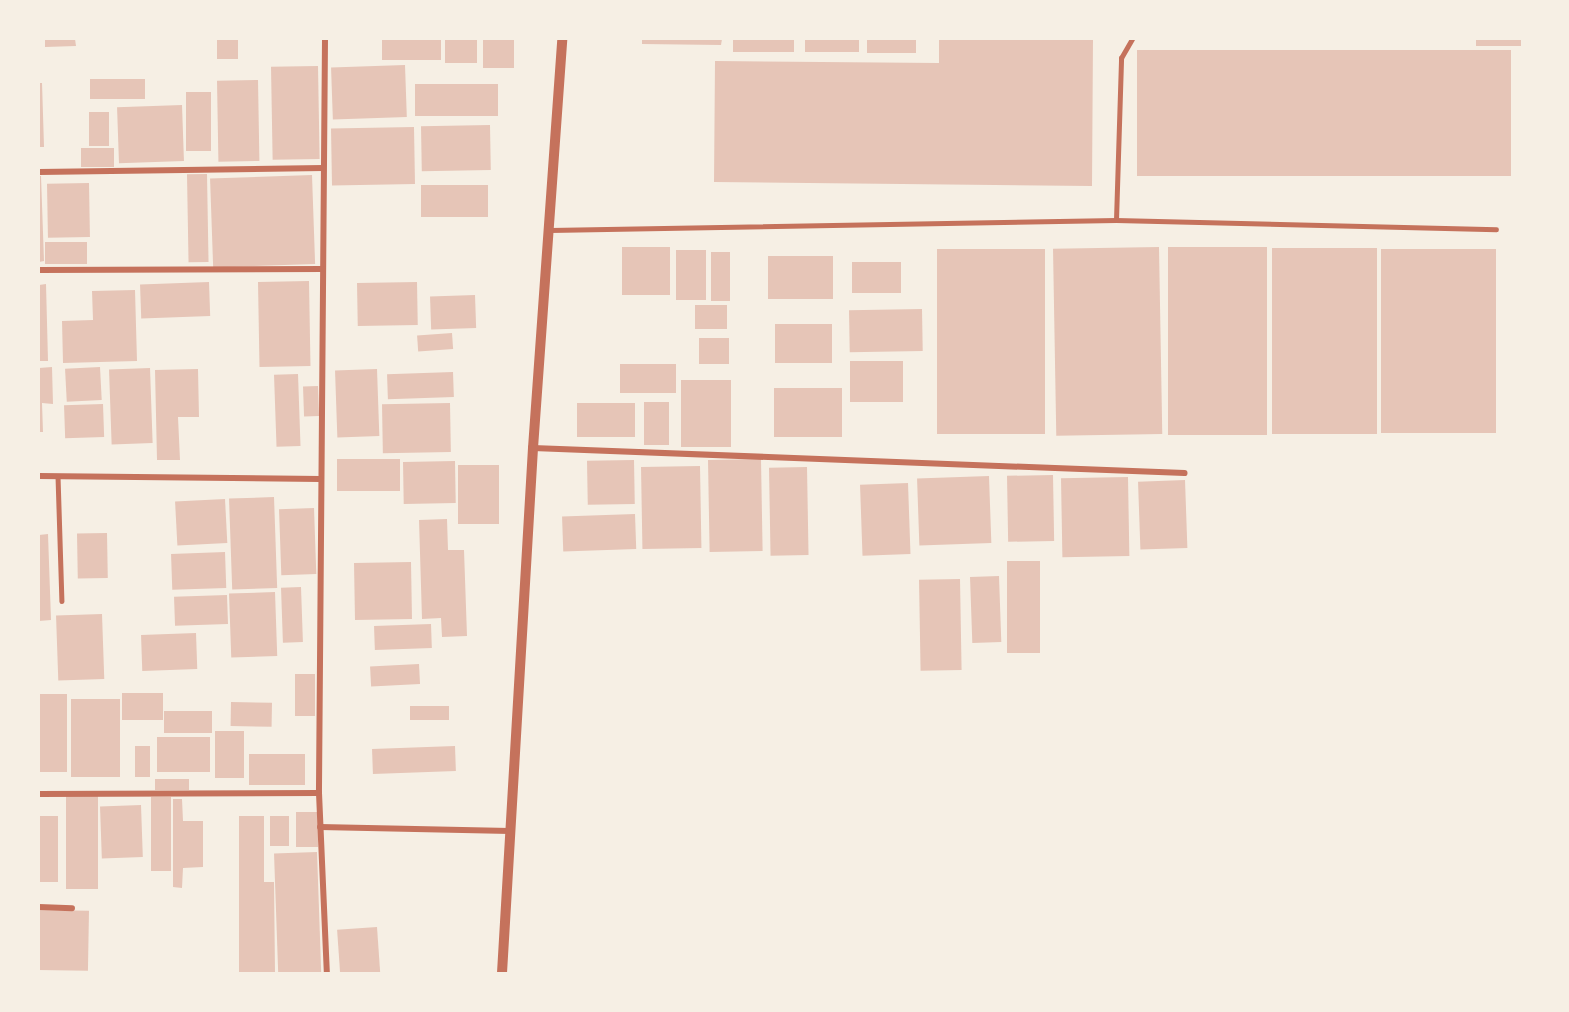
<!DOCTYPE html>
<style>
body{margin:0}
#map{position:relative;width:1569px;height:1012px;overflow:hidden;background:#f6efe4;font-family:Jost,sans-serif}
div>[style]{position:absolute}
.building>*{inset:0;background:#e6c5b7;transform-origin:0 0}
.service>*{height:4.5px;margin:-2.25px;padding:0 2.25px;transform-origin:2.25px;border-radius:2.25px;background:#c5725c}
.minor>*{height:6px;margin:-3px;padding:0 3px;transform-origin:3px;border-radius:3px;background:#c5725c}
.tertiary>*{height:10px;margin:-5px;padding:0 5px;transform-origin:5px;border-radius:5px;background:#c5725c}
span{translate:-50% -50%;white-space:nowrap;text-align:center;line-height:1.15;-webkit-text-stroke:6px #f6efe4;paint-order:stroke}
.frame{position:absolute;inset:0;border:40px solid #f6efe4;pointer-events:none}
</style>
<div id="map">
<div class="building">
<div style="clip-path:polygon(45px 39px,75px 39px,76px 46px,45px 47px)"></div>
<div style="left:217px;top:39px;width:21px;height:20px"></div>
<div style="left:382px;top:39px;width:59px;height:21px"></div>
<div style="left:445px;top:39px;width:32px;height:24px"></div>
<div style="left:483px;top:39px;width:31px;height:29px"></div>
<div style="clip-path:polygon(642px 39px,722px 39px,721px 45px,642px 44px)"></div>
<div style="left:733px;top:39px;width:61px;height:13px"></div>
<div style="left:805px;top:39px;width:54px;height:13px"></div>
<div style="left:867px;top:39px;width:49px;height:14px"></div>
<div style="clip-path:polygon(939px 39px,1093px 39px,1092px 186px,714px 182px,715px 61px,939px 63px)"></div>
<div style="left:1476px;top:39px;width:45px;height:7px"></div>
<div style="left:1511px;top:50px;width:126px;height:374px;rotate:90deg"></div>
<div style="left:405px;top:65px;width:52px;height:74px;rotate:88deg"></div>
<div style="left:318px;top:66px;width:93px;height:47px;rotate:89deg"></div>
<div style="left:145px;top:79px;width:20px;height:55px;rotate:90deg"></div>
<div style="left:258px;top:80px;width:81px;height:41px;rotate:89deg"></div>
<div style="clip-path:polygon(39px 83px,42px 83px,44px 147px,39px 147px)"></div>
<div style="left:498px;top:84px;width:32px;height:83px;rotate:90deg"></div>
<div style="left:186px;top:92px;width:25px;height:59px"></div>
<div style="left:182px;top:105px;width:56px;height:65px;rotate:88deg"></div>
<div style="left:109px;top:112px;width:34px;height:20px;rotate:90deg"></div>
<div style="left:490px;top:125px;width:45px;height:69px;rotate:89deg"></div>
<div style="left:414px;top:127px;width:57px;height:83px;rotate:89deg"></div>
<div style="left:114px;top:148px;width:19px;height:33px;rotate:90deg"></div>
<div style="left:207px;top:174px;width:88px;height:20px;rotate:89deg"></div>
<div style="left:312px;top:175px;width:89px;height:102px;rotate:88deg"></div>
<div style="clip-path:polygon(39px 176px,41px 176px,44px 261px,39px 262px)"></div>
<div style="left:89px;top:183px;width:54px;height:42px;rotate:89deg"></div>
<div style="left:488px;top:185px;width:32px;height:67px;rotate:90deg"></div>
<div style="left:87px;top:242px;width:22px;height:42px;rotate:90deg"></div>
<div style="left:670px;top:247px;width:48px;height:48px;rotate:90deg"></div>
<div style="left:1159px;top:247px;width:187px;height:106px;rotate:89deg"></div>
<div style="left:1168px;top:247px;width:99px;height:188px"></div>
<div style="left:1377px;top:248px;width:186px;height:105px;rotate:90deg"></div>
<div style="left:1045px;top:249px;width:185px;height:108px;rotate:90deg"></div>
<div style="left:1496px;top:249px;width:184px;height:115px;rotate:90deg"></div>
<div style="left:676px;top:250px;width:30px;height:50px"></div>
<div style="left:711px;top:252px;width:19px;height:49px"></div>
<div style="left:833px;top:256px;width:43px;height:65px;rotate:90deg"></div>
<div style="left:901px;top:262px;width:31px;height:49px;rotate:90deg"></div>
<div style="left:309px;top:281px;width:85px;height:51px;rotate:89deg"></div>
<div style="left:209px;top:282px;width:34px;height:69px;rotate:88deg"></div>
<div style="left:417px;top:282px;width:43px;height:60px;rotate:89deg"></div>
<div style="clip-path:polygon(46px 284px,48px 361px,39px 361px,39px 285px)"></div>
<div style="clip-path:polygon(135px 290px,137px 361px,63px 363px,62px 321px,93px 320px,92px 291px)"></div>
<div style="left:475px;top:295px;width:33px;height:45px;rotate:88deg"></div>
<div style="left:695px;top:305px;width:32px;height:24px"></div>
<div style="left:922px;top:309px;width:42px;height:73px;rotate:89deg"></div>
<div style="left:775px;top:324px;width:57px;height:39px"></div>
<div style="left:452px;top:333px;width:16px;height:35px;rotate:86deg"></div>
<div style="left:699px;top:338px;width:30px;height:26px"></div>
<div style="left:903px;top:361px;width:41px;height:53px;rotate:90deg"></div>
<div style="left:620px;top:364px;width:56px;height:29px"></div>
<div style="clip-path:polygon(52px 367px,53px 404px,42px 403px,43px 432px,39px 432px,39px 368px)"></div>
<div style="left:100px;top:367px;width:33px;height:35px;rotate:87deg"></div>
<div style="left:150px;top:368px;width:75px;height:41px;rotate:88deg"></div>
<div style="clip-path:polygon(198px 369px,199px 417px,178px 417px,180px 460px,157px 460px,155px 370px)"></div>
<div style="left:377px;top:369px;width:67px;height:42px;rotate:88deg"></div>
<div style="left:453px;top:372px;width:25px;height:66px;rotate:88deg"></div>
<div style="left:298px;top:374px;width:72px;height:24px;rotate:88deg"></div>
<div style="left:731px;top:380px;width:67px;height:50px;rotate:90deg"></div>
<div style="left:318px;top:386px;width:30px;height:15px;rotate:88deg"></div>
<div style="left:842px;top:388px;width:49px;height:68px;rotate:90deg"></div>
<div style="left:644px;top:402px;width:25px;height:43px"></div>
<div style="left:450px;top:403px;width:49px;height:68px;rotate:89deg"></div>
<div style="left:635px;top:403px;width:34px;height:58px;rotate:90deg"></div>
<div style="left:103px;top:404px;width:33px;height:39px;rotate:88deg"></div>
<div style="left:400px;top:459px;width:32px;height:63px;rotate:90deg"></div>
<div style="left:761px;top:459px;width:92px;height:53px;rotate:89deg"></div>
<div style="left:634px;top:460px;width:44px;height:47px;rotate:89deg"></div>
<div style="left:455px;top:461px;width:42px;height:52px;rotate:89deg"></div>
<div style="left:458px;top:465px;width:41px;height:59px"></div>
<div style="left:700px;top:466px;width:82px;height:59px;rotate:89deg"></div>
<div style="left:807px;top:467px;width:88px;height:38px;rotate:89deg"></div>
<div style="left:1053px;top:475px;width:66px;height:46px;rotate:89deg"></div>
<div style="left:989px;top:476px;width:67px;height:72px;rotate:88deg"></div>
<div style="left:1128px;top:477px;width:79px;height:67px;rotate:89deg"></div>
<div style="left:1185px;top:480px;width:68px;height:47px;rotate:88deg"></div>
<div style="left:908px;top:483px;width:71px;height:48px;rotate:88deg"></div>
<div style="left:274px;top:497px;width:91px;height:45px;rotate:88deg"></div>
<div style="left:225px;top:499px;width:44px;height:50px;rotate:87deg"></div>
<div style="left:314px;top:508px;width:66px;height:35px;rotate:88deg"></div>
<div style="left:635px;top:514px;width:35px;height:73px;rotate:88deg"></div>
<div style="clip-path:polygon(447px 519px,448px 550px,464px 550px,467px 636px,442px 637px,441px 618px,422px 619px,419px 520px)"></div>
<div style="left:107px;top:533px;width:45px;height:30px;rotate:89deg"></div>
<div style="clip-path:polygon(48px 534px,51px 620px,39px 621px,39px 535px)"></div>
<div style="left:225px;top:552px;width:36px;height:54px;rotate:88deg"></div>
<div style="left:1007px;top:561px;width:33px;height:92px"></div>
<div style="left:411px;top:562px;width:57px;height:57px;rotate:89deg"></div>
<div style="left:999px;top:576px;width:66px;height:29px;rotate:88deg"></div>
<div style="left:960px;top:579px;width:91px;height:41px;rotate:89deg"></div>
<div style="left:301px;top:587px;width:55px;height:20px;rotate:88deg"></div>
<div style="left:275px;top:592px;width:64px;height:46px;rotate:88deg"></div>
<div style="left:227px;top:595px;width:29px;height:53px;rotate:88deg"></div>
<div style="left:102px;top:614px;width:65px;height:46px;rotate:88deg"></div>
<div style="left:431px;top:624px;width:24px;height:57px;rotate:88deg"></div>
<div style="left:196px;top:633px;width:36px;height:55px;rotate:88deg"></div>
<div style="left:419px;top:664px;width:20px;height:49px;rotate:87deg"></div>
<div style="left:295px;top:674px;width:20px;height:42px"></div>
<div style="left:122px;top:693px;width:41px;height:27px"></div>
<div style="left:39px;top:694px;width:28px;height:78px"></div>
<div style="left:71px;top:699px;width:49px;height:78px"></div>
<div style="left:231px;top:702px;width:41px;height:24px;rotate:1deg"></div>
<div style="left:449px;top:706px;width:14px;height:39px;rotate:90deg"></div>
<div style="left:212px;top:711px;width:22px;height:48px;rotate:90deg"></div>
<div style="left:244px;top:731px;width:47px;height:29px;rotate:90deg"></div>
<div style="left:210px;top:737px;width:35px;height:53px;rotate:90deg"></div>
<div style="left:135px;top:746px;width:15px;height:31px"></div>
<div style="left:455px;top:746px;width:25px;height:83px;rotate:88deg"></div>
<div style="left:249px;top:754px;width:56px;height:31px"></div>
<div style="left:155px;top:779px;width:34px;height:11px"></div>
<div style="left:98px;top:796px;width:93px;height:32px;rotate:90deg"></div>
<div style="left:151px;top:797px;width:20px;height:74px"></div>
<div style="clip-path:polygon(173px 799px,182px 799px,183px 821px,203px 821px,203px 867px,183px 868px,182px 888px,173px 887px)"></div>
<div style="left:141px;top:805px;width:52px;height:41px;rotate:88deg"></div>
<div style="left:296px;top:812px;width:22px;height:35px"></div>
<div style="left:39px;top:816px;width:19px;height:66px"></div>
<div style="clip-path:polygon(239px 816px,264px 816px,264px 882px,274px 882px,275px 973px,239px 973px)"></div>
<div style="left:270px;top:816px;width:19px;height:30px"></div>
<div style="left:317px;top:852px;width:121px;height:43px;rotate:88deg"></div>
<div style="left:39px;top:910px;width:50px;height:60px;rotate:1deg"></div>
<div style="left:377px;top:927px;width:46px;height:40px;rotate:86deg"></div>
</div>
<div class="service">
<div style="left:1116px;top:220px;width:162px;rotate:-88.2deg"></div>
<div style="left:1121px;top:58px;width:22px;rotate:-60deg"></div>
<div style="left:550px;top:230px;width:566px;rotate:-1.01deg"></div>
<div style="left:1116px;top:220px;width:380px;rotate:1.4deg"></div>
<div style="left:58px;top:476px;width:125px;rotate:88.2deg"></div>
</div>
<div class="minor">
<div style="left:325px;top:39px;width:754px;rotate:90.46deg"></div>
<div style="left:319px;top:793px;width:180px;rotate:87.5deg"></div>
<div style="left:39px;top:172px;width:284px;rotate:-0.8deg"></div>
<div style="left:39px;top:270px;width:284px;rotate:-0.2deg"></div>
<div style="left:533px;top:448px;width:652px;rotate:2.2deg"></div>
<div style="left:39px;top:476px;width:281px;rotate:0.6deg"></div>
<div style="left:39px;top:794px;width:280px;rotate:-0.2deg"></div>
<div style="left:320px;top:827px;width:190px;rotate:1.2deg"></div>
<div style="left:39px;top:907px;width:33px;rotate:2deg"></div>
</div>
<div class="tertiary">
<div style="left:502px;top:973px;width:526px;rotate:-86.62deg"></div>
<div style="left:533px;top:448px;width:410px;rotate:-85.9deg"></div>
</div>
<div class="frame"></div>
</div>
